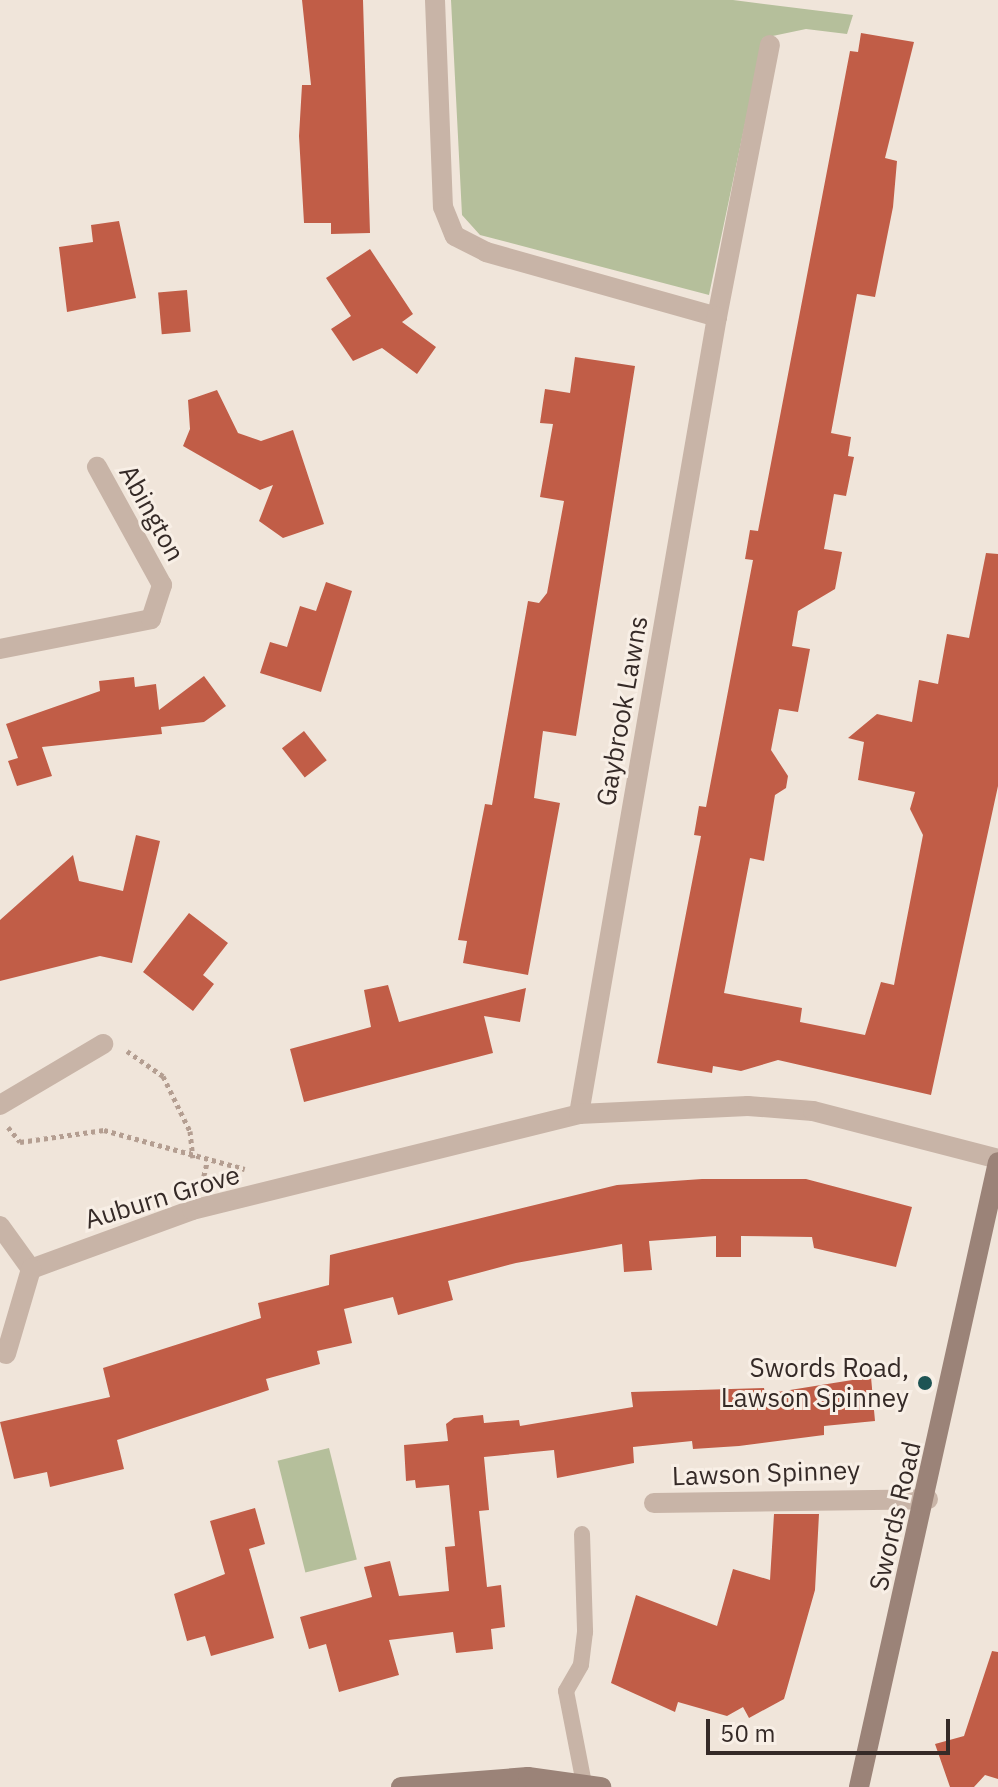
<!DOCTYPE html>
<style>
body{margin:0}
#map{position:relative;width:998px;height:1787px;overflow:hidden;background:#f0e5da;font-family:"IBM Plex Sans",sans-serif}
div>[style]{position:absolute}
.green>*{inset:0;background:#b5bf9b;transform-origin:0 0}
.building>*{inset:0;background:#c15d47;transform-origin:0 0}
.path>*{height:5px;margin-top:-2.5px;transform-origin:0;background:repeating-linear-gradient(90deg,#b49e91 0 4px,transparent 0 8px)}
.lane>*{height:16px;margin:-8px;padding:0 8px;transform-origin:8px;border-radius:8px;background:#c8b4a7}
.street>*{height:20px;margin:-10px;padding:0 10px;transform-origin:10px;border-radius:10px;background:#c8b4a7}
.secondary>*{height:20px;margin:-10px;padding:0 10px;transform-origin:10px;border-radius:10px;background:#9b8378}
.dots>*{width:22px;height:22px;translate:-50% -50%;box-sizing:border-box;border:4px solid #f8efe6;border-radius:50%}
span{translate:-50% -50%;white-space:nowrap;text-align:center;line-height:1.15;-webkit-text-stroke:6px #f8efe6;paint-order:stroke}
.street-label{font-size:26px;color:#352a27}
.poi-label{font-size:26px;color:#352a27}
.right{translate:-100% -50%;text-align:right}
.scale{position:absolute;left:706px;top:1719px;width:244px;height:36px;box-sizing:border-box;border:4px solid #352a27;border-top:0;padding-left:10px;font-size:24px;line-height:28px;white-space:nowrap;color:#352a27;-webkit-text-stroke:6px #f8efe6;paint-order:stroke}
</style>
<div id="map">
<div class="green">
<div style="clip-path:polygon(451px 0,733px 0,853px 15px,847px 34px,806px 29px,763px 38px,709px 295px,480px 235px,462px 215px)"></div>
<div style="left:329px;top:1448px;width:115px;height:53px;rotate:76deg"></div>
</div>
<div class="building">
<div style="clip-path:polygon(302px 0,363px 0,370px 233px,331px 234px,331px 223px,304px 223px,299px 136px,302px 85px,311px 85px)"></div>
<div style="clip-path:polygon(861px 33px,914px 42px,885px 158px,897px 161px,893px 207px,875px 297px,857px 294px,831px 433px,851px 437px,848px 456px,854px 457px,846px 496px,834px 494px,824px 549px,842px 552px,835px 589px,798px 611px,792px 646px,810px 649px,798px 712px,779px 709px,771px 750px,788px 776px,786px 788px,775px 795px,764px 861px,750px 858px,724px 993px,802px 1008px,800px 1022px,865px 1035px,881px 982px,894px 985px,923px 835px,910px 809px,915px 792px,858px 780px,864px 742px,848px 738px,877px 714px,912px 722px,919px 680px,938px 684px,947px 634px,969px 638px,986px 553px,998px 554px,998px 786px,931px 1095px,778px 1060px,741px 1071px,713px 1066px,712px 1073px,657px 1063px,701px 836px,694px 835px,699px 806px,706px 807px,753px 560px,745px 559px,750px 530px,758px 531px,850px 51px,858px 52px)"></div>
<div style="clip-path:polygon(119px 221px,136px 298px,67px 312px,59px 247px,93px 242px,91px 225px)"></div>
<div style="clip-path:polygon(370px 249px,413px 314px,402px 322px,436px 347px,417px 374px,382px 348px,353px 361px,331px 329px,351px 316px,326px 278px)"></div>
<div style="left:187px;top:290px;width:42px;height:29px;rotate:85deg"></div>
<div style="clip-path:polygon(575px 357px,635px 366px,576px 736px,543px 731px,534px 798px,560px 803px,528px 975px,463px 963px,467px 941px,458px 940px,485px 804px,492px 805px,528px 601px,539px 603px,547px 593px,564px 501px,540px 497px,553px 424px,540px 423px,545px 389px,570px 393px)"></div>
<div style="clip-path:polygon(217px 390px,238px 433px,261px 441px,293px 430px,324px 524px,283px 538px,259px 521px,273px 485px,260px 490px,183px 446px,190px 429px,188px 400px)"></div>
<div style="clip-path:polygon(326px 582px,352px 591px,321px 692px,260px 673px,270px 642px,287px 647px,300px 606px,316px 611px)"></div>
<div style="clip-path:polygon(204px 676px,226px 706px,204px 722px,161px 727px,162px 734px,42px 747px,52px 776px,17px 786px,8px 761px,18px 758px,6px 724px,100px 691px,99px 681px,134px 677px,135px 687px,156px 684px,159px 710px)"></div>
<div style="left:304px;top:731px;width:37px;height:28px;rotate:52deg"></div>
<div style="clip-path:polygon(136px 835px,160px 841px,132px 963px,100px 956px,0 981px,0 920px,73px 855px,79px 881px,123px 891px)"></div>
<div style="clip-path:polygon(189px 913px,228px 943px,203px 975px,214px 984px,193px 1011px,143px 972px)"></div>
<div style="clip-path:polygon(388px 985px,399px 1022px,526px 988px,520px 1022px,484px 1016px,493px 1053px,304px 1102px,290px 1049px,371px 1027px,364px 990px)"></div>
<div style="clip-path:polygon(702px 1179px,806px 1179px,912px 1207px,896px 1267px,814px 1248px,812px 1237px,741px 1236px,741px 1257px,716px 1257px,716px 1236px,649px 1241px,652px 1270px,624px 1272px,622px 1244px,516px 1263px,448px 1281px,453px 1300px,398px 1315px,393px 1297px,344px 1309px,352px 1343px,317px 1351px,320px 1364px,266px 1379px,269px 1390px,117px 1440px,124px 1469px,50px 1487px,47px 1472px,14px 1479px,0 1422px,110px 1397px,103px 1368px,261px 1318px,258px 1303px,329px 1285px,330px 1255px,617px 1185px)"></div>
<div style="clip-path:polygon(871px 1377px,875px 1421px,824px 1426px,824px 1435px,739px 1446px,693px 1449px,692px 1441px,633px 1447px,634px 1463px,557px 1478px,554px 1450px,484px 1457px,489px 1510px,479px 1511px,487px 1587px,501px 1585px,505px 1627px,491px 1629px,493px 1649px,456px 1653px,453px 1632px,389px 1640px,399px 1675px,339px 1692px,326px 1644px,309px 1649px,300px 1617px,372px 1597px,364px 1567px,390px 1561px,399px 1596px,449px 1591px,445px 1547px,455px 1546px,449px 1485px,416px 1488px,415px 1480px,406px 1481px,404px 1445px,448px 1441px,446px 1424px,454px 1418px,483px 1415px,484px 1423px,519px 1420px,520px 1426px,633px 1407px,631px 1392px,764px 1388px,765px 1394px)"></div>
<div style="clip-path:polygon(255px 1508px,265px 1544px,249px 1549px,274px 1638px,211px 1656px,205px 1636px,187px 1641px,174px 1594px,225px 1574px,210px 1521px)"></div>
<div style="clip-path:polygon(774px 1514px,819px 1514px,815px 1590px,784px 1699px,749px 1718px,743px 1707px,727px 1716px,678px 1702px,675px 1712px,611px 1683px,636px 1595px,717px 1626px,733px 1569px,770px 1580px)"></div>
<div style="clip-path:polygon(992px 1651px,998px 1652px,998px 1779px,985px 1775px,974px 1787px,950px 1787px,935px 1744px,964px 1736px)"></div>
</div>
<div class="path">
<div style="left:127px;top:1051px;width:44px;rotate:34.8deg"></div>
<div style="left:163px;top:1076px;width:61px;rotate:63.9deg"></div>
<div style="left:190px;top:1131px;width:27px;rotate:84deg"></div>
<div style="left:8px;top:1127px;width:19px;rotate:51deg"></div>
<div style="left:20px;top:1142px;width:85px;rotate:-8.1deg"></div>
<div style="left:104px;top:1130px;width:146px;rotate:15.5deg"></div>
<div style="left:202px;top:1184px;width:23px;rotate:-77deg"></div>
</div>
<div class="lane">
<div style="left:582px;top:1534px;width:98px;rotate:88.2deg"></div>
<div style="left:585px;top:1632px;width:33px;rotate:97deg"></div>
<div style="left:581px;top:1665px;width:30px;rotate:120deg"></div>
<div style="left:566px;top:1691px;width:95px;rotate:79deg"></div>
</div>
<div class="street">
<div style="left:435px;top:0;width:207px;rotate:87.8deg"></div>
<div style="left:443px;top:207px;width:31px;rotate:68deg"></div>
<div style="left:455px;top:236px;width:35px;rotate:27deg"></div>
<div style="left:486px;top:252px;width:240px;rotate:15.7deg"></div>
<div style="left:717px;top:317px;width:277px;rotate:-79deg"></div>
<div style="left:0;top:649px;width:154px;rotate:-11.2deg"></div>
<div style="left:151px;top:619px;width:36px;rotate:-72deg"></div>
<div style="left:162px;top:585px;width:135px;rotate:-118.8deg"></div>
<div style="left:0;top:1105px;width:120px;rotate:-30.6deg"></div>
<div style="left:579px;top:1114px;width:809px;rotate:-80.18deg"></div>
<div style="left:0;top:1226px;width:53px;rotate:54.2deg"></div>
<div style="left:31px;top:1269px;width:171px;rotate:-20.1deg"></div>
<div style="left:192px;top:1210px;width:399px;rotate:-13.9deg"></div>
<div style="left:579px;top:1114px;width:169px;rotate:-2.7deg"></div>
<div style="left:748px;top:1106px;width:65px;rotate:4.4deg"></div>
<div style="left:813px;top:1111px;width:191px;rotate:14.5deg"></div>
<div style="left:6px;top:1354px;width:89px;rotate:-73.6deg"></div>
<div style="left:654px;top:1503px;width:274px;rotate:-0.8deg"></div>
</div>
<div class="secondary">
<div style="left:401px;top:1787px;width:127px;rotate:-4.5deg"></div>
<div style="left:528px;top:1777px;width:74px;rotate:7.8deg"></div>
<div style="left:859px;top:1787px;width:640px;rotate:-77.46deg"></div>
</div>
<div class="dots">
<div style="left:925px;top:1383px;background:#1e5454"></div>
</div>
<div class="street-label">
<span style="left:152px;top:513px;rotate:61deg">Abington</span>
<span style="left:622px;top:711px;rotate:-80deg">Gaybrook Lawns</span>
<span style="left:162px;top:1197px;rotate:-17deg">Auburn Grove</span>
<span style="left:766px;top:1473px;rotate:-2deg">Lawson Spinney</span>
<span style="left:895px;top:1516px;rotate:-77deg">Swords Road</span>
</div>
<div class="poi-label">
<span class="right" style="left:909px;top:1383px">Swords Road,<br>Lawson Spinney</span>
</div>
<div class="scale">50 m</div>
</div>
